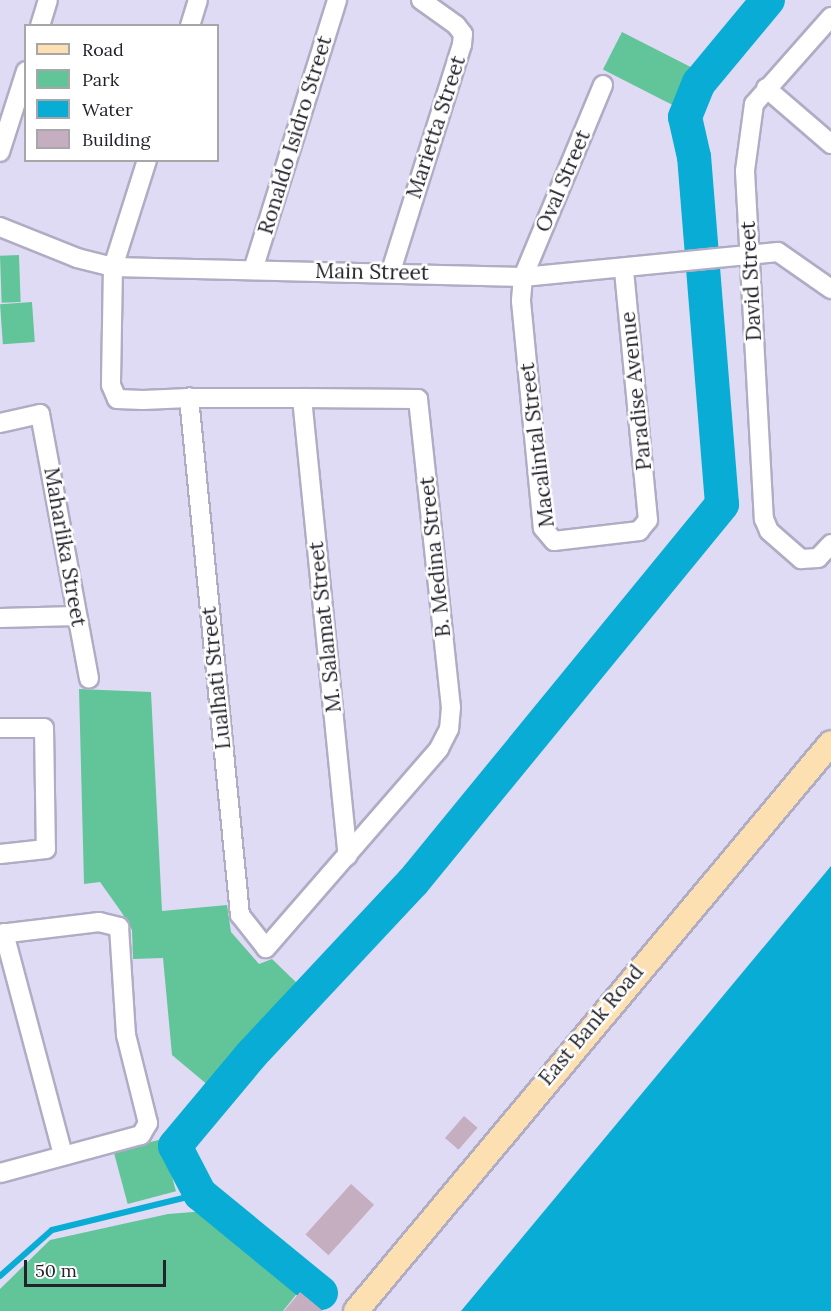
<!DOCTYPE html>
<style>
body{margin:0}
#map{position:relative;width:831px;height:1311px;overflow:hidden;background:#e0dbf4;font-family:Lora,serif}
div>[style]{position:absolute}
.green>*{inset:0;background:#62c599;transform-origin:0 0}
.water>*{inset:0;background:#09acd4}
.stream>*{height:6px;margin:-3px;padding:0 3px;transform-origin:3px;border-radius:3px;background:#09acd4}
.river>*{height:34px;margin:-17px;padding:0 17px;transform-origin:17px;border-radius:17px;background:#09acd4}
.building>*{inset:0;background:#c4aebf;transform-origin:0 0}
.roads{filter:drop-shadow(2px 0 #b0acc4) drop-shadow(-2px 0 #b0acc4) drop-shadow(0 2px #b0acc4) drop-shadow(0 -2px #b0acc4)}
.minor>*{height:18px;margin:-9px;padding:0 9px;transform-origin:9px;border-radius:9px;background:#fff}
.major>*{height:24px;margin:-12px;padding:0 12px;transform-origin:12px;border-radius:12px;background:#fce0b2}
span{translate:-50% -50%;white-space:nowrap;text-align:center;line-height:1.15;-webkit-text-stroke:5px #fff;paint-order:stroke}
.street-label{font-size:21px;color:#24222b}
.legend{position:absolute;left:24px;top:24px;width:195px;height:138px;box-sizing:border-box;background:#fff;border:2px solid #a7a7aa;margin:0;padding:8px 10px;list-style:none;font-size:18px;color:#24222b}
.legend li{display:flex;align-items:center;gap:12px;height:30px}
.legend b{width:30px;border:2px solid #a7a7aa}
.scale{position:absolute;left:24px;top:1260px;width:142px;height:27px;box-sizing:border-box;border:3px solid #24222b;border-top:0;padding-left:8px;font-size:18px;line-height:21px;white-space:nowrap;color:#24222b;-webkit-text-stroke:4px #fff;paint-order:stroke}
</style>
<div id="map">
<div class="green">
<div style="left:622px;top:32px;width:82px;height:42px;rotate:27deg"></div>
<div style="left:19px;top:255px;width:47px;height:19px;rotate:88deg"></div>
<div style="left:32px;top:302px;width:40px;height:32px;rotate:86deg"></div>
<div style="clip-path:polygon(79px 689px,151px 692px,162px 911px,227px 905px,231px 932px,259px 964px,272px 959px,299px 985px,209px 1086px,172px 1055px,163px 958px,133px 959px,132px 930px,122px 913px,100px 882px,84px 884px)"></div>
<div style="left:162px;top:1139px;width:54px;height:50px;rotate:75deg"></div>
<div style="clip-path:polygon(206px 1211px,299px 1291px,283px 1311px,0 1311px,0 1289px,50px 1240px,168px 1214px)"></div>
</div>
<div class="water">
<div style="clip-path:polygon(831px 866px,831px 1311px,461px 1311px)"></div>
</div>
<div class="stream">
<div style="left:0;top:1276px;width:69px;rotate:-41.5deg"></div>
<div style="left:52px;top:1230px;width:152px;rotate:-13.7deg"></div>
</div>
<div class="river">
<div style="left:321px;top:1293px;width:156px;rotate:-140.7deg"></div>
<div style="left:200px;top:1194px;width:54px;rotate:-117.5deg"></div>
<div style="left:175px;top:1146px;width:119px;rotate:-50.1deg"></div>
<div style="left:251px;top:1055px;width:237px;rotate:-46.9deg"></div>
<div style="left:413px;top:882px;width:488px;rotate:-50.7deg"></div>
<div style="left:722px;top:504px;width:348px;rotate:-94.6deg"></div>
<div style="left:694px;top:157px;width:41px;rotate:-102.7deg"></div>
<div style="left:685px;top:117px;width:37px;rotate:-68deg"></div>
<div style="left:699px;top:83px;width:108px;rotate:-50.3deg"></div>
</div>
<div class="building">
<div style="left:464px;top:1116px;width:18px;height:29px;rotate:41deg"></div>
<div style="left:351px;top:1184px;width:31px;height:68px;rotate:42deg"></div>
<div style="clip-path:polygon(300px 1292px,323px 1311px,284px 1311px)"></div>
</div>
<div class="roads">
<div class="minor">
<div style="left:831px;top:17px;width:116px;rotate:131.5deg"></div>
<div style="left:754px;top:104px;width:68px;rotate:97.7deg"></div>
<div style="left:745px;top:171px;width:349px;rotate:86.9deg"></div>
<div style="left:764px;top:519px;width:13px;rotate:67deg"></div>
<div style="left:769px;top:531px;width:43px;rotate:41.2deg"></div>
<div style="left:801px;top:559px;width:17px;rotate:-3deg"></div>
<div style="left:818px;top:558px;width:19px;rotate:-47deg"></div>
<div style="left:40px;top:26px;width:27px;rotate:-73deg"></div>
<div style="left:190px;top:26px;width:27px;rotate:-73deg"></div>
<div style="left:603px;top:85px;width:208px;rotate:112.6deg"></div>
<div style="left:523px;top:277px;width:24px;rotate:95deg"></div>
<div style="left:521px;top:301px;width:228px;rotate:84.5deg"></div>
<div style="left:543px;top:528px;width:17px;rotate:50deg"></div>
<div style="left:554px;top:541px;width:86px;rotate:-6.7deg"></div>
<div style="left:639px;top:531px;width:14px;rotate:-51deg"></div>
<div style="left:648px;top:520px;width:252px;rotate:-95.5deg"></div>
<div style="left:766px;top:88px;width:86px;rotate:40.7deg"></div>
<div style="left:0;top:152px;width:85px;rotate:-72.2deg"></div>
<div style="left:147px;top:160px;width:112px;rotate:107.6deg"></div>
<div style="left:113px;top:267px;width:118px;rotate:91deg"></div>
<div style="left:111px;top:385px;width:15px;rotate:67deg"></div>
<div style="left:117px;top:399px;width:26px;rotate:2deg"></div>
<div style="left:143px;top:400px;width:46px;rotate:-2.5deg"></div>
<div style="left:189px;top:398px;width:113px"></div>
<div style="left:302px;top:398px;width:116px;rotate:0.5deg"></div>
<div style="left:418px;top:399px;width:310px;rotate:83.9deg"></div>
<div style="left:451px;top:707px;width:22px;rotate:95deg"></div>
<div style="left:449px;top:729px;width:22px;rotate:117deg"></div>
<div style="left:439px;top:749px;width:264px;rotate:131deg"></div>
<div style="left:266px;top:948px;width:42px;rotate:-128.2deg"></div>
<div style="left:240px;top:915px;width:520px;rotate:-95.63deg"></div>
<div style="left:0;top:227px;width:83px;rotate:21.9deg"></div>
<div style="left:77px;top:258px;width:37px;rotate:14deg"></div>
<div style="left:113px;top:267px;width:410px;rotate:1.4deg"></div>
<div style="left:523px;top:277px;width:256px;rotate:-5.6deg"></div>
<div style="left:778px;top:252px;width:65px;rotate:34.9deg"></div>
<div style="left:253px;top:270px;width:283px;rotate:-72.7deg"></div>
<div style="left:391px;top:271px;width:237px;rotate:-72.6deg"></div>
<div style="left:462px;top:45px;width:11px;rotate:-85deg"></div>
<div style="left:463px;top:34px;width:11px;rotate:-128deg"></div>
<div style="left:456px;top:25px;width:43px;rotate:-144.5deg"></div>
<div style="left:302px;top:398px;width:460px;rotate:84.3deg"></div>
<div style="left:0;top:423px;width:41px;rotate:-12.7deg"></div>
<div style="left:40px;top:414px;width:269px;rotate:79.5deg"></div>
<div style="left:0;top:618px;width:77px;rotate:-1.5deg"></div>
<div style="left:0;top:728px;width:44px"></div>
<div style="left:44px;top:728px;width:121px;rotate:89.1deg"></div>
<div style="left:46px;top:849px;width:46px;rotate:173.8deg"></div>
<div style="left:4px;top:933px;width:229px;rotate:75.1deg"></div>
<div style="left:0;top:934px;width:100px;rotate:-6.9deg"></div>
<div style="left:99px;top:922px;width:21px;rotate:14deg"></div>
<div style="left:119px;top:927px;width:108px;rotate:86.3deg"></div>
<div style="left:126px;top:1035px;width:91px;rotate:76deg"></div>
<div style="left:148px;top:1123px;width:14px;rotate:120deg"></div>
<div style="left:141px;top:1135px;width:146px;rotate:164.9deg"></div>
</div>
<div class="major">
<div style="left:356px;top:1311px;width:740px;rotate:-50.1deg"></div>
</div>
</div>
<div class="street-label">
<span style="left:436px;top:127px;rotate:-72deg">Marietta Street</span>
<span style="left:295px;top:135px;rotate:-73deg">Ronaldo Isidro Street</span>
<span style="left:563px;top:181px;rotate:-67deg">Oval Street</span>
<span style="left:372px;top:272px;rotate:1deg">Main Street</span>
<span style="left:751px;top:281px;rotate:-93deg">David Street</span>
<span style="left:636px;top:391px;rotate:-96deg">Paradise Avenue</span>
<span style="left:537px;top:445px;rotate:-97deg">Macalintal Street</span>
<span style="left:65px;top:547px;rotate:80deg">Maharlika Street</span>
<span style="left:435px;top:557px;rotate:-96deg">B. Medina Street</span>
<span style="left:325px;top:627px;rotate:-96deg">M. Salamat Street</span>
<span style="left:216px;top:678px;rotate:-96deg">Lualhati Street</span>
<span style="left:591px;top:1025px;rotate:-50deg">East Bank Road</span>
</div>
<ul class="legend">
<li><b style="height:8px;background:#fce0b2"></b>Road</li>
<li><b style="height:16px;background:#62c599"></b>Park</li>
<li><b style="height:16px;background:#09acd4"></b>Water</li>
<li><b style="height:16px;background:#c4aebf"></b>Building</li>
</ul>
<div class="scale">50 m</div>
</div>
